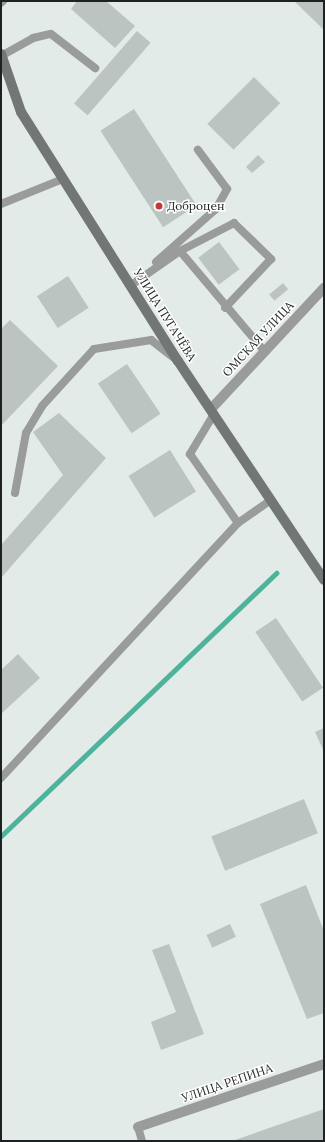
<!DOCTYPE html>
<meta charset="utf-8">
<style>
body{margin:0}
#map{position:relative;width:325px;height:1142px;overflow:hidden;background:#e3ebe8;font-family:Lora,serif}
div>[style]{position:absolute}
.stream>*{height:5px;margin:-2.5px;padding:0 2.5px;transform-origin:2.5px;border-radius:2.5px;background:#4fb29a}
.building>*{inset:0;background:#bcc4c2;transform-origin:0 0}
.lane>*{height:8px;margin:-4px;padding:0 4px;transform-origin:4px;border-radius:4px;background:#999c9b}
.street>*{height:10px;margin:-5px;padding:0 5px;transform-origin:5px;border-radius:5px;background:#999c9b}
.secondary>*{height:10px;margin:-5px;padding:0 5px;transform-origin:5px;border-radius:5px;background:#727775}
.dots>*{width:11px;height:11px;translate:-50% -50%;box-sizing:border-box;border:2px solid #fff;border-radius:50%}
span{translate:-50% -50%;white-space:nowrap;text-align:center;line-height:1.15;-webkit-text-stroke:3px #fff;paint-order:stroke}
.poi-label{font-size:12px;color:#1e2121}
.left{translate:0 -50%;text-align:left}
.street-label{font-size:12px;color:#1e2121}
.frame{position:absolute;inset:0;border:2px solid #1e2121;pointer-events:none}
</style>
<div id="map">
<div class="stream">
<div style="left:1px;top:836px;width:381px;rotate:-43.7deg"></div>
</div>
<div class="building">
<div style="clip-path:polygon(77px 1px,106px 1px,135px 26px,115px 48px,71px 9px)"></div>
<div style="clip-path:polygon(294px 1px,324px 1px,324px 30px)"></div>
<div style="left:137px;top:31px;width:18px;height:96px;rotate:41deg"></div>
<div style="left:254px;top:77px;width:37px;height:66px;rotate:45deg"></div>
<div style="left:134px;top:109px;width:115px;height:40px;rotate:57deg"></div>
<div style="clip-path:polygon(258px 155px,265px 162px,252px 173px,246px 167px)"></div>
<div style="left:219px;top:242px;width:34px;height:26px;rotate:53deg"></div>
<div style="left:68px;top:276px;width:38px;height:37px;rotate:57deg"></div>
<div style="left:283px;top:283px;width:8px;height:18px;rotate:50deg"></div>
<div style="clip-path:polygon(10px 320px,58px 366px,1px 426px,1px 329px)"></div>
<div style="left:127px;top:364px;width:60px;height:35px;rotate:56deg"></div>
<div style="clip-path:polygon(59px 413px,106px 458px,1px 578px,1px 545px,63px 475px,33px 432px)"></div>
<div style="left:170px;top:450px;width:49px;height:49px;rotate:58deg"></div>
<div style="left:276px;top:618px;width:84px;height:25px;rotate:56deg"></div>
<div style="clip-path:polygon(18px 654px,40px 678px,1px 714px,1px 670px)"></div>
<div style="clip-path:polygon(324px 728px,324px 752px,315px 732px)"></div>
<div style="left:304px;top:799px;width:37px;height:100px;rotate:68deg"></div>
<div style="clip-path:polygon(306px 885px,324px 931px,324px 1013px,307px 1019px,260px 904px)"></div>
<div style="left:230px;top:924px;width:14px;height:26px;rotate:65deg"></div>
<div style="clip-path:polygon(169px 944px,204px 1034px,161px 1050px,151px 1022px,176px 1012px,152px 950px)"></div>
<div style="clip-path:polygon(324px 1109px,324px 1141px,232px 1141px)"></div>
</div>
<div class="lane">
<div style="left:1px;top:3px;width:3px;rotate:-45deg"></div>
<div style="left:1px;top:56px;width:37px;rotate:-29deg"></div>
<div style="left:33px;top:38px;width:18px;rotate:-13deg"></div>
<div style="left:51px;top:34px;width:56px;rotate:37.7deg"></div>
<div style="left:1px;top:204px;width:67px;rotate:-22deg"></div>
<div style="left:180px;top:251px;width:61px;rotate:-27.4deg"></div>
<div style="left:234px;top:223px;width:52px;rotate:44.2deg"></div>
<div style="left:271px;top:259px;width:67px;rotate:133.2deg"></div>
<div style="left:156px;top:262px;width:80px;rotate:-41.5deg"></div>
<div style="left:216px;top:209px;width:23px;rotate:-61deg"></div>
<div style="left:227px;top:189px;width:49px;rotate:-126.6deg"></div>
<div style="left:130px;top:286px;width:61px;rotate:-35deg"></div>
<div style="left:180px;top:251px;width:132px;rotate:49.9deg"></div>
<div style="left:214px;top:414px;width:47px;rotate:121deg"></div>
<div style="left:190px;top:454px;width:84px;rotate:55.2deg"></div>
<div style="left:15px;top:493px;width:61px;rotate:-79.6deg"></div>
<div style="left:26px;top:433px;width:31px;rotate:-59deg"></div>
<div style="left:42px;top:406px;width:77px;rotate:-47.6deg"></div>
<div style="left:94px;top:349px;width:58px;rotate:-9deg"></div>
<div style="left:151px;top:340px;width:29px;rotate:38deg"></div>
<div style="left:1px;top:778px;width:348px;rotate:-47.1deg"></div>
<div style="left:238px;top:523px;width:38px;rotate:-35deg"></div>
<div style="left:138px;top:1127px;width:15px;rotate:74deg"></div>
</div>
<div class="street">
<div style="left:211px;top:409px;width:166px;rotate:-47deg"></div>
<div style="left:138px;top:1127px;width:196px;rotate:-18.7deg"></div>
</div>
<div class="secondary">
<div style="left:1px;top:54px;width:61px;rotate:71deg"></div>
<div style="left:21px;top:112px;width:294px;rotate:57.8deg"></div>
<div style="left:178px;top:361px;width:263px;rotate:56.3deg"></div>
</div>
<div class="dots">
<div style="left:159px;top:206px;background:#c7373a"></div>
</div>
<div class="poi-label">
<span class="left" style="left:167px;top:206px">Доброцен</span>
</div>
<div class="street-label">
<span style="left:165px;top:315px;rotate:58deg">УЛИЦА ПУГАЧЁВА</span>
<span style="left:258px;top:339px;rotate:-47deg">ОМСКАЯ УЛИЦА</span>
<span style="left:227px;top:1083px;rotate:-19deg">УЛИЦА РЕПИНА</span>
</div>
<div class="frame"></div>
</div>
